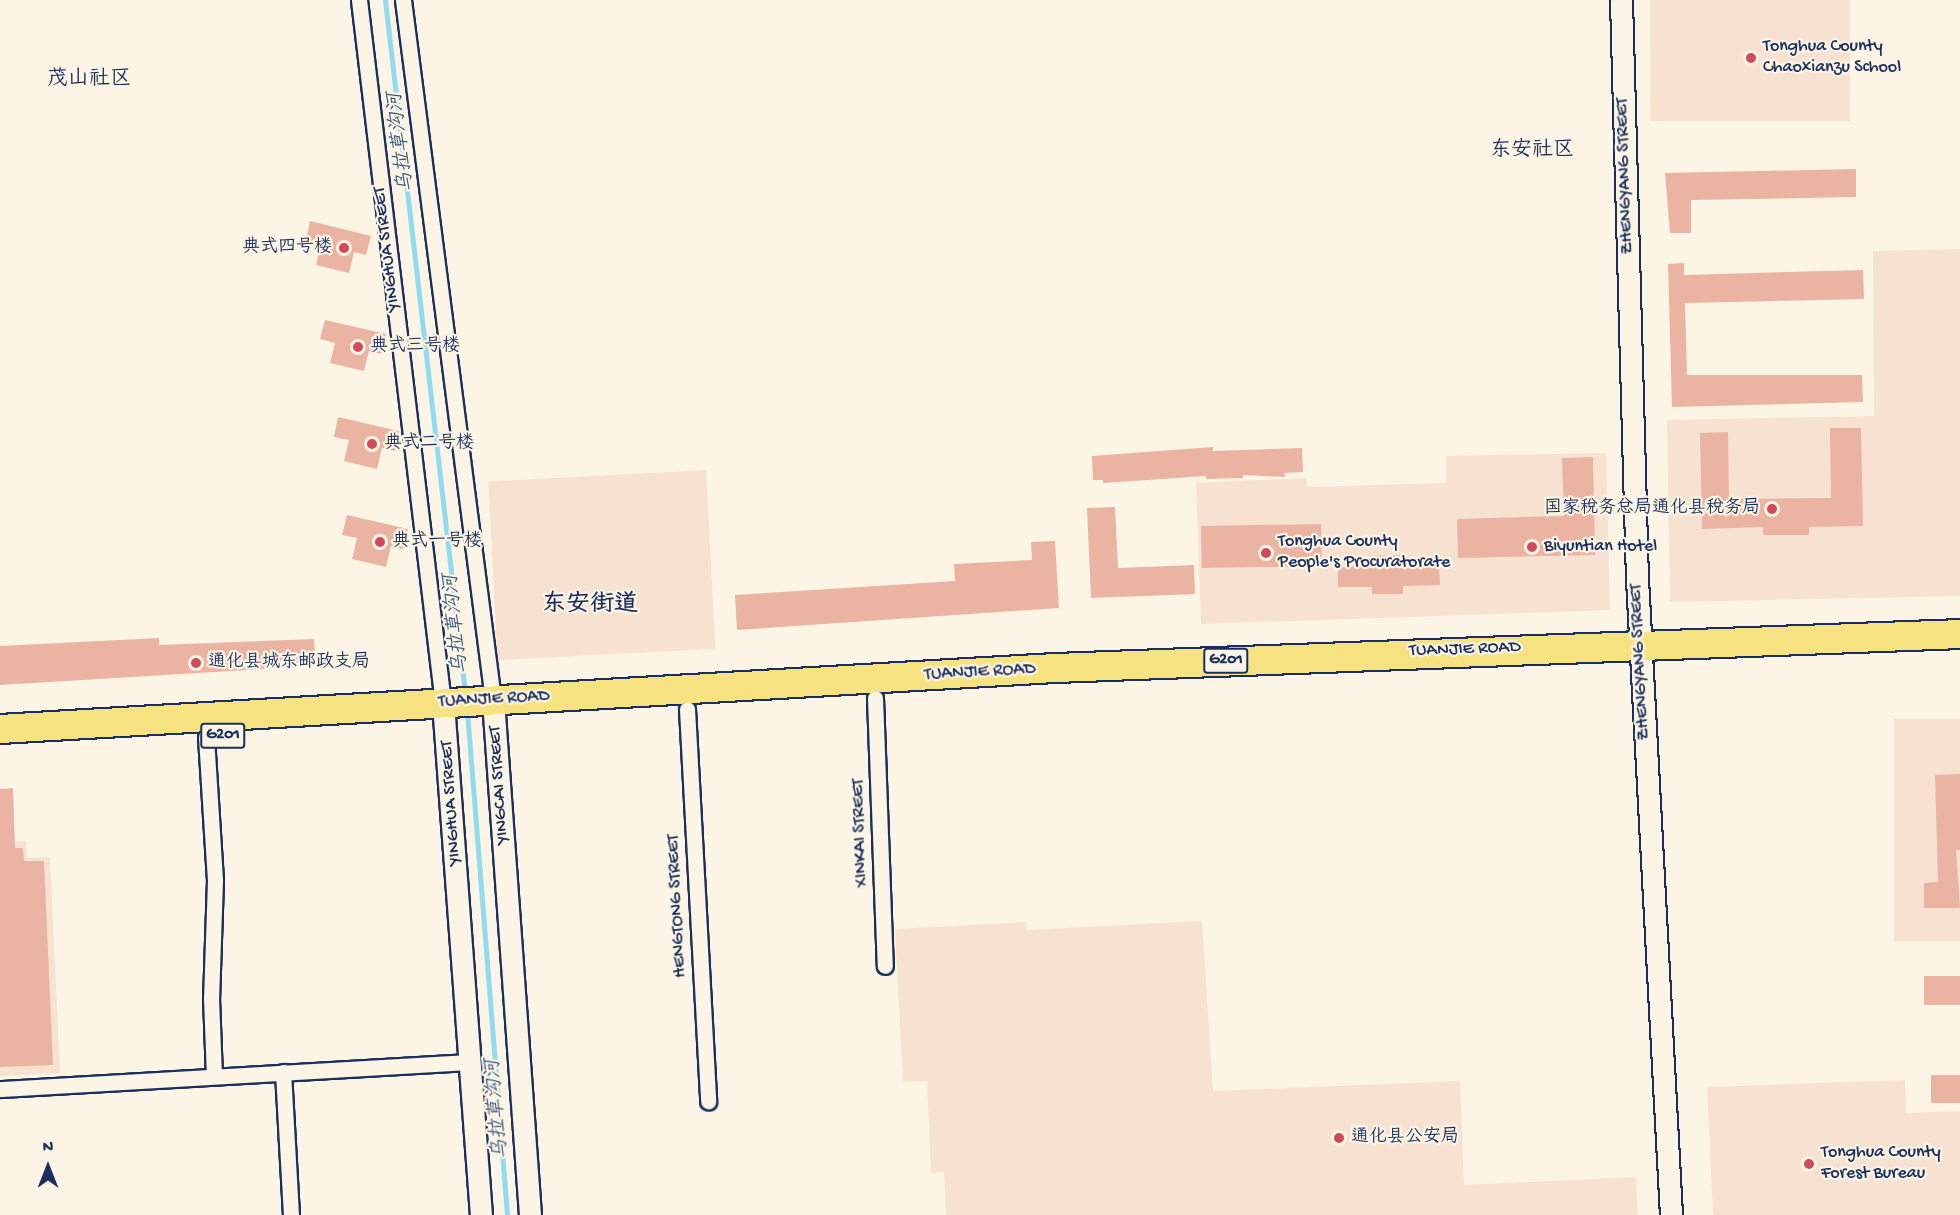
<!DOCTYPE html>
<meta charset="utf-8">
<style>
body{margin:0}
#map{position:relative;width:1960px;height:1215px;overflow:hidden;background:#fcf5e5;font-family:"Gochi Hand","LXGW WenKai TC",sans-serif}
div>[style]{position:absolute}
.built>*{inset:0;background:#f7e1d1;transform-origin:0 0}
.stream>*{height:5px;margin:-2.5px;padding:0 2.5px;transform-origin:2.5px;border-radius:2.5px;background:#90dbf0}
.building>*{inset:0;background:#ebb3a2;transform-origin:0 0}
.roads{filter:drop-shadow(2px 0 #1b2f5e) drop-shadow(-2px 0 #1b2f5e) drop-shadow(0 2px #1b2f5e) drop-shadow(0 -2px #1b2f5e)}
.street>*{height:15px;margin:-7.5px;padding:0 7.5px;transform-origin:7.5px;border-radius:7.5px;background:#fcf5e5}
.secondary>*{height:21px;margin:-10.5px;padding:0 10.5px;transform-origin:10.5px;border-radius:10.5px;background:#fcf5e5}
.highway>*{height:28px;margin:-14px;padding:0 14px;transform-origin:14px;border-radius:14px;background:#f7e281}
.dots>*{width:16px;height:16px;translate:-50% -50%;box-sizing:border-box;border:3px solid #fcf5e5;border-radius:50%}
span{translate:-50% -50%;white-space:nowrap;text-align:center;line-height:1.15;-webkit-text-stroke:4.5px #fcf5e5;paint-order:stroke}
.shield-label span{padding:2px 4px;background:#fcf5e5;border:2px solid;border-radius:4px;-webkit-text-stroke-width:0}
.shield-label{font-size:16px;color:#1b2f5e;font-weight:700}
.poi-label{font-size:18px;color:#1b2f5e}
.left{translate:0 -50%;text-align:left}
.right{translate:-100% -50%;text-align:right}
.street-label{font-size:18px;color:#1b2f5e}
.water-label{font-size:20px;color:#385a82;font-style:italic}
.quarter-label{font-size:21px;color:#1b2f5e}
.district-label{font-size:24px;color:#1b2f5e;font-weight:700}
.north{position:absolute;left:18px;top:1137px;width:60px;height:60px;-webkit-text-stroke:4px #fcf5e5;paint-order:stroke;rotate:0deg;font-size:16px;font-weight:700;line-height:24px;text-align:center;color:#1b2f5e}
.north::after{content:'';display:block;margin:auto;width:21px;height:27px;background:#1b2f5e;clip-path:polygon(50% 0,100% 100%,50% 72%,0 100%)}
</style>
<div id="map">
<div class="built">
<div style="left:1650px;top:0;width:200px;height:121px"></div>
<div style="clip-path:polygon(1960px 249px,1960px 596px,1670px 602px,1667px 420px,1874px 416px,1873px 251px)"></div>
<div style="clip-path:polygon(1606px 453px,1610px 610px,1201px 624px,1196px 483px,1306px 478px,1307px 487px,1446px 483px,1446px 456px)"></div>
<div style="left:706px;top:470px;width:179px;height:218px;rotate:87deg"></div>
<div style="left:1960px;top:719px;width:222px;height:66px;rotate:90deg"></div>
<div style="clip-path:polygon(26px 841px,27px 858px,50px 857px,60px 1073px,0 1076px,0 842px)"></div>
<div style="clip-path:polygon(1202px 921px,1213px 1091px,1460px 1081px,1464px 1185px,1636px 1177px,1638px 1215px,946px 1215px,944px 1172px,931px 1173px,927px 1081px,903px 1082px,895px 929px,1026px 922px,1027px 930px)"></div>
<div style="clip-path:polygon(1905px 1080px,1906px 1113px,1960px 1111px,1960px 1215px,1713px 1215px,1707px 1087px)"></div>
</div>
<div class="stream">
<div style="left:385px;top:0;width:698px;rotate:83.41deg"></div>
<div style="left:467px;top:711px;width:506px;rotate:85.46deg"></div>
</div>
<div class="building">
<div style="clip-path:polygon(1856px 169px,1856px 197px,1691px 200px,1691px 233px,1670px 233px,1665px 173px)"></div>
<div style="clip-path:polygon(310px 221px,371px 236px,366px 255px,354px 252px,349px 273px,316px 265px,321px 244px,306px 241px)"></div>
<div style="clip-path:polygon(1684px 263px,1684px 275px,1863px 270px,1864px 299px,1685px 303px,1687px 375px,1862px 375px,1863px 402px,1672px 407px,1668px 264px)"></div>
<div style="clip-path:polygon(325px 320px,386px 334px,381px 354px,369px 351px,364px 371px,330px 363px,335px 343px,320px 339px)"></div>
<div style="clip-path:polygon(338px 417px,399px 431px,395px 451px,382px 448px,377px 469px,344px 461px,349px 440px,334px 437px)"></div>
<div style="clip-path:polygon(1830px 428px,1861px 428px,1863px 526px,1809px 527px,1809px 535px,1763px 535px,1763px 527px,1702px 529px,1700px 433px,1728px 432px,1729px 499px,1831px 498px)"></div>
<div style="clip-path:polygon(1213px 447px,1213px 451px,1302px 448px,1303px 472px,1285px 473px,1285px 477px,1243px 475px,1243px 478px,1206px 479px,1206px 476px,1103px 483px,1103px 480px,1093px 480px,1092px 456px)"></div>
<div style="clip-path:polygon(1593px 457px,1595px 555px,1458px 558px,1457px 519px,1564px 516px,1562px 458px)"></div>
<div style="clip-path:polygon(1115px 507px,1118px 568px,1194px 565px,1195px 594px,1091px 598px,1087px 508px)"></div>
<div style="clip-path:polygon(347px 515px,408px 529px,403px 549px,391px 546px,386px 567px,352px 559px,357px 538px,342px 535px)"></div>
<div style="left:1321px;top:524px;width:42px;height:120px;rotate:89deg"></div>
<div style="clip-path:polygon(1055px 541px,1059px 608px,737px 630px,735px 595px,955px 581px,954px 564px,1032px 560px,1031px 542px)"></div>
<div style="clip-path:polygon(1404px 555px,1404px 565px,1439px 565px,1440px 585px,1403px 586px,1403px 594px,1372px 594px,1372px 587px,1338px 587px,1338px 567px,1371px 566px,1371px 556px)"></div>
<div style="clip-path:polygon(159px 638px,159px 645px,314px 639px,316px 666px,0 685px,0 646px)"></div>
<div style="clip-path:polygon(1960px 774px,1960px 850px,1956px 850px,1960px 908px,1924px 908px,1924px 883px,1938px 882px,1935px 775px)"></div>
<div style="clip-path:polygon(13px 788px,15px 848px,23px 848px,24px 861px,44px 861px,53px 1065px,0 1067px,0 789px)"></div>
<div style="left:1960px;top:976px;width:29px;height:36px;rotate:90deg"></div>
<div style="left:1960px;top:1075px;width:28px;height:29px;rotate:90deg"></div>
</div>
<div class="roads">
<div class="street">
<div style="left:359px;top:0;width:708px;rotate:83.19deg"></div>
<div style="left:403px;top:0;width:706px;rotate:82.67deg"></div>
<div style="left:875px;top:698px;width:268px;rotate:87.9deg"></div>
<div style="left:687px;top:709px;width:393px;rotate:86.9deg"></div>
<div style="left:206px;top:737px;width:143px;rotate:86.4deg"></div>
<div style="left:215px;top:880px;width:118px;rotate:91.9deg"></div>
<div style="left:211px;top:998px;width:78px;rotate:87.8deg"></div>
<div style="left:283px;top:1072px;width:143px;rotate:86.8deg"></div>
<div style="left:0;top:1089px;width:471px;rotate:-3.3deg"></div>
</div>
<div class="secondary">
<div style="left:1621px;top:0;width:579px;rotate:88.42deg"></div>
<div style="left:1637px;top:579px;width:637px;rotate:86.94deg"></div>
<div style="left:493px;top:700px;width:516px;rotate:85.89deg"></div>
<div style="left:443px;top:703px;width:513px;rotate:85.76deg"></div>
</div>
<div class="highway">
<div style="left:0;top:729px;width:1058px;rotate:-3.31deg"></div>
<div style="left:1056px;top:668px;width:905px;rotate:-2.15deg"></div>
</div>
</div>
<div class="dots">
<div style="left:1751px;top:58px;background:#d1495b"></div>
<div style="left:344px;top:248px;background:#d1495b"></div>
<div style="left:358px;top:347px;background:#d1495b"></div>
<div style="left:372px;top:444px;background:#d1495b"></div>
<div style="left:1772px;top:509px;background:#d1495b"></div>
<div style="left:380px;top:542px;background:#d1495b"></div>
<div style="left:1532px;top:547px;background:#d1495b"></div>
<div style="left:1266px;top:553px;background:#d1495b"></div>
<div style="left:196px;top:663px;background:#d1495b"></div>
<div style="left:1339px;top:1138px;background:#d1495b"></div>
<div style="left:1809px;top:1164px;background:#d1495b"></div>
</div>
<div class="shield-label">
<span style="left:1226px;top:661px">G201</span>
<span style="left:223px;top:736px">G201</span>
</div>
<div class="poi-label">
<span class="left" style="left:1763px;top:58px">Tonghua County<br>Chaoxianzu School</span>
<span class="right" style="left:332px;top:248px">典式四号楼</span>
<span class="left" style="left:370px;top:347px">典式三号楼</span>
<span class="left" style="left:384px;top:444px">典式二号楼</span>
<span class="right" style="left:1760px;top:509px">国家税务总局通化县税务局</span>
<span class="left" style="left:392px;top:542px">典式一号楼</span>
<span class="left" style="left:1278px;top:553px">Tonghua County<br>People's Procuratorate</span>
<span class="left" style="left:1544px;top:547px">Biyuntian Hotel</span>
<span class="left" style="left:208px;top:663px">通化县城东邮政支局</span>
<span class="left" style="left:1351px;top:1138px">通化县公安局</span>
<span class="left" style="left:1821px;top:1164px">Tonghua County<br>Forest Bureau</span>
</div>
<div class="street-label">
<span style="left:1626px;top:176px;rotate:-92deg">ZHENGYANG STREET</span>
<span style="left:388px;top:249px;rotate:-97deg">YINGHUA STREET</span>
<span style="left:1465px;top:650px;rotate:-2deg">TUANJIE ROAD</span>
<span style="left:1641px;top:662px;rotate:-93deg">ZHENGYANG STREET</span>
<span style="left:980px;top:673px;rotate:-3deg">TUANJIE ROAD</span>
<span style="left:494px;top:700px;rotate:-3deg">TUANJIE ROAD</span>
<span style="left:500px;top:785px;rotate:-94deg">YINGCAI STREET</span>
<span style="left:452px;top:803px;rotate:-94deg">YINGHUA STREET</span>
<span style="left:861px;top:833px;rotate:-92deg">XINKAI STREET</span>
<span style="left:678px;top:906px;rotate:-93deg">HENGTONG STREET</span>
</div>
<div class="water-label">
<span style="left:402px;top:142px;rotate:-97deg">乌拉草沟河</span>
<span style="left:457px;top:624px;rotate:-96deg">乌拉草沟河</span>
<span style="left:498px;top:1109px;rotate:-95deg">乌拉草沟河</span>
</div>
<div class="quarter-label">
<span style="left:89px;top:81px">茂山社区</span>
<span style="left:1532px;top:152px">东安社区</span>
</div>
<div class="district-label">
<span style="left:590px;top:606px">东安街道</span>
</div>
<div class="north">N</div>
</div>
